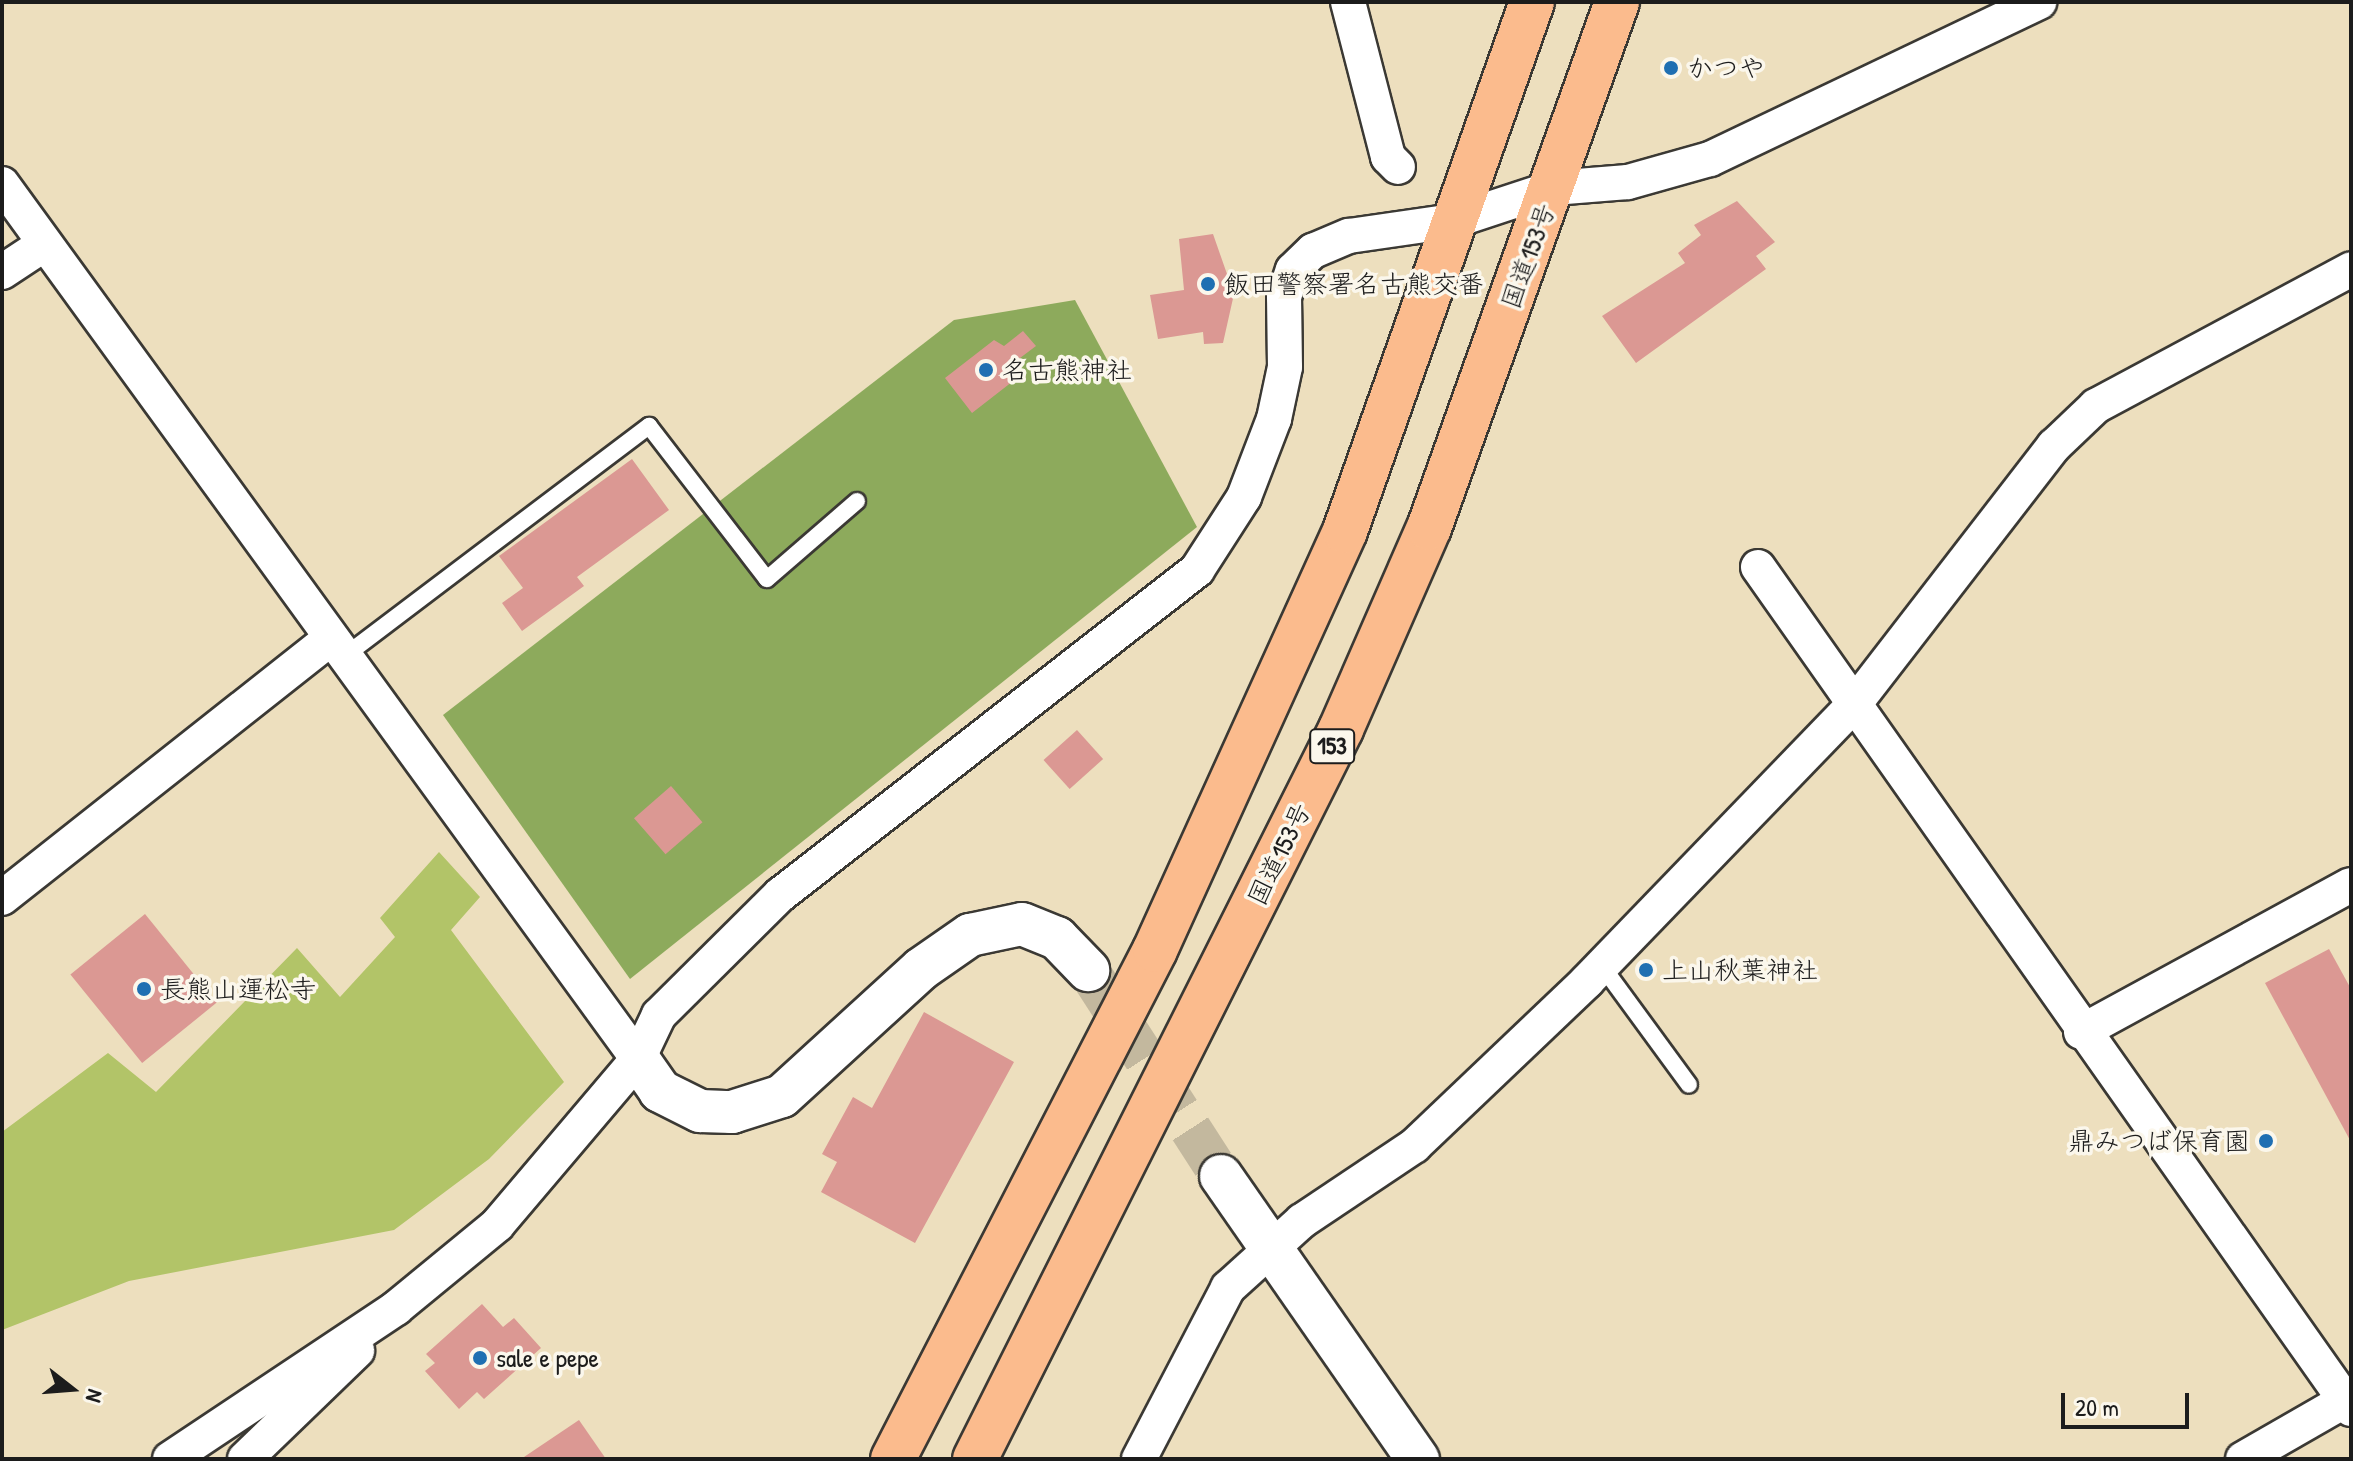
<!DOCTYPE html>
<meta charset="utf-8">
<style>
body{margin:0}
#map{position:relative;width:2353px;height:1461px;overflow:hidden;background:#eddfbe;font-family:"Patrick Hand","Klee One",sans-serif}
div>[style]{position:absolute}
.green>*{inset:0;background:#b2c468}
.forest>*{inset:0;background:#8daa5c}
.building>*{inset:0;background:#db9893;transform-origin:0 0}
.tertiary-tunnel>*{height:42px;margin-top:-21px;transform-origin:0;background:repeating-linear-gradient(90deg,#c3b89e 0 42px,transparent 0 63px)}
.roads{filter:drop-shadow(2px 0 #3b3934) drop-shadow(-2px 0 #3b3934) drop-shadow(0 2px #3b3934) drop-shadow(0 -2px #3b3934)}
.service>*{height:16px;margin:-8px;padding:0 8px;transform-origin:8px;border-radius:8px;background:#fff}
.minor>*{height:34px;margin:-17px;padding:0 17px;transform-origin:17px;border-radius:17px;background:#fff}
.tertiary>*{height:42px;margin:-21px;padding:0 21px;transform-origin:21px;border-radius:21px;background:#fff}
.trunk>*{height:44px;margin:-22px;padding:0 22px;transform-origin:22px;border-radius:22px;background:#fbbb8d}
.dots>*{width:22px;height:22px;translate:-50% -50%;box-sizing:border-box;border:4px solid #fbf7ec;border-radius:50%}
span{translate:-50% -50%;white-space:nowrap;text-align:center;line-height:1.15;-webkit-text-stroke:7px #fbf7ec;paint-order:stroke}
.shield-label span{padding:2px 6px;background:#fbf7ec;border:2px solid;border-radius:6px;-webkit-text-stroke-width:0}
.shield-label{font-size:24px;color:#1c1c1c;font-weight:700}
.poi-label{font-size:26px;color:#1c1c1c}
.left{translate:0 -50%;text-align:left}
.right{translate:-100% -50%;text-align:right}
.street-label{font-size:26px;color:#1c1c1c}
.frame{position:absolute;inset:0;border:4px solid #1c1c1c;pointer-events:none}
.north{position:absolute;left:32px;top:1349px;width:80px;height:80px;-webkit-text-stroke:6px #fbf7ec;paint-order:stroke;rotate:107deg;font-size:22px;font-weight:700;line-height:32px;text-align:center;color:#1c1c1c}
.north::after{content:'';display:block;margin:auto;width:28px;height:36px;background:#1c1c1c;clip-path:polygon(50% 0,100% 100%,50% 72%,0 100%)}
.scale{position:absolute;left:2061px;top:1393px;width:128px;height:36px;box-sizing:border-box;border:4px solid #1c1c1c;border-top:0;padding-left:10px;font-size:24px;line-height:28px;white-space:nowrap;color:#1c1c1c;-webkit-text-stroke:6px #fbf7ec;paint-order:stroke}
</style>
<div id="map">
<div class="green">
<div style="clip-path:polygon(439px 852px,480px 897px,451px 930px,564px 1082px,489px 1159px,394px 1230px,129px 1281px,2px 1330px,2px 1132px,108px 1053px,156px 1092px,297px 948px,340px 997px,395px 937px,380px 918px)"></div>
</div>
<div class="forest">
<div style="clip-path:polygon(1075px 300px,1197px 527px,630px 979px,443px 715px,954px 320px)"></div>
</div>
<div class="building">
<div style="clip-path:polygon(1737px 201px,1775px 242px,1756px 256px,1766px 269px,1636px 363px,1602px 316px,1685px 263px,1678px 253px,1701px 235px,1694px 225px)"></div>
<div style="clip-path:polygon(1213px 234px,1234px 294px,1223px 343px,1204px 344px,1203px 332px,1158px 339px,1150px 295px,1184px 290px,1179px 239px)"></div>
<div style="clip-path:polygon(1023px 331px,1036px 346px,1012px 364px,1021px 375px,972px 413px,945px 378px,994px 340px,1004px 346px)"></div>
<div style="clip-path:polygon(632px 459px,669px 510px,577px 577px,584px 586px,522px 631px,502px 603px,523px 588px,499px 556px)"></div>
<div style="left:1077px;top:730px;width:39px;height:45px;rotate:48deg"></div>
<div style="left:671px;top:786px;width:48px;height:49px;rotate:49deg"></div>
<div style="left:145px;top:914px;width:114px;height:96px;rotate:51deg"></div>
<div style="clip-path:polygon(2329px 949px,2351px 989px,2351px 1142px,2265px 983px)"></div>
<div style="clip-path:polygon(924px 1012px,1014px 1062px,915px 1243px,821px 1192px,837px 1162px,822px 1154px,853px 1097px,872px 1108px)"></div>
<div style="clip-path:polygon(482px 1304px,503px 1327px,514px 1318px,541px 1348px,484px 1399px,477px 1392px,459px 1409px,425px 1371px,435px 1363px,426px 1354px)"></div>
<div style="clip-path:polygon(579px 1420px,606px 1459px,521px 1459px)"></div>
</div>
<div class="tertiary-tunnel">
<div style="left:1088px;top:970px;width:245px;rotate:57.2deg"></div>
</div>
<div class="roads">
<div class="service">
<div style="left:342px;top:658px;width:385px;rotate:-37.1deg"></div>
<div style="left:649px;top:426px;width:193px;rotate:52.4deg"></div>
<div style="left:767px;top:579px;width:119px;rotate:-40.9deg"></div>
<div style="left:1602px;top:966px;width:147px;rotate:53.8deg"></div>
</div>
<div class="minor">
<div style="left:1348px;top:2px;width:160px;rotate:75.5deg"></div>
<div style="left:1388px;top:157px;width:14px;rotate:45deg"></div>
<div style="left:2px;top:184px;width:1082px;rotate:53.99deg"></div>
<div style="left:2px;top:272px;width:49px;rotate:-33.4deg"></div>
<div style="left:1758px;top:567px;width:1030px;rotate:54.84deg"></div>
<div style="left:2px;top:898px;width:414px;rotate:-38.3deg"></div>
<div style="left:2081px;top:1032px;width:307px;rotate:-28.6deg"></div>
<div style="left:170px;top:1459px;width:272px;rotate:-33.7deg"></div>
<div style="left:396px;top:1308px;width:131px;rotate:-39.4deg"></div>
<div style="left:497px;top:1225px;width:218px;rotate:-49.7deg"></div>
<div style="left:638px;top:1059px;width:49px;rotate:-64.5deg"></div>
<div style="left:659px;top:1015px;width:170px;rotate:-44.8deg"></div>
<div style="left:780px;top:895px;width:529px;rotate:-37.93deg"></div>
<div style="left:1197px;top:570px;width:87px;rotate:-57.2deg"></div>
<div style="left:1244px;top:497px;width:84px;rotate:-69deg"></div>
<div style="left:1274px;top:419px;width:53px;rotate:-78.1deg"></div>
<div style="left:1285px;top:367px;width:70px;rotate:-90.8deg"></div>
<div style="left:1284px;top:297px;width:28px;rotate:-72deg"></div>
<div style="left:1293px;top:270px;width:28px;rotate:-44deg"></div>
<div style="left:1313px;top:251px;width:39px;rotate:-23deg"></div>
<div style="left:1349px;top:236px;width:105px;rotate:-8.2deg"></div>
<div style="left:1453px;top:221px;width:105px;rotate:-18.3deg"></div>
<div style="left:1553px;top:188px;width:75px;rotate:-4.6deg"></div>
<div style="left:1628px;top:182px;width:85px;rotate:-15.7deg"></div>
<div style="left:1710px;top:159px;width:365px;rotate:-25.5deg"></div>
<div style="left:245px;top:1459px;width:156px;rotate:-44deg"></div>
<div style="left:1139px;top:1459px;width:193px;rotate:-62.5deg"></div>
<div style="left:1228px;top:1288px;width:100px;rotate:-42.2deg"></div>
<div style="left:1302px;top:1221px;width:135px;rotate:-33.8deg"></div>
<div style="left:1414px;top:1146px;width:239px;rotate:-43.6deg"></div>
<div style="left:1587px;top:981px;width:388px;rotate:-46deg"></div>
<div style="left:1856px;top:702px;width:324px;rotate:-52.3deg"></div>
<div style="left:2054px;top:446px;width:58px;rotate:-43.6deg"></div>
<div style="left:2096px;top:406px;width:289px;rotate:-28.2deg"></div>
<div style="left:2243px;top:1459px;width:116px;rotate:-29.9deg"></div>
</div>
<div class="tertiary">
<div style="left:638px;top:1059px;width:39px;rotate:55deg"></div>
<div style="left:660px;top:1091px;width:45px;rotate:26.6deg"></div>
<div style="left:700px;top:1111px;width:32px;rotate:2deg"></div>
<div style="left:732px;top:1112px;width:52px;rotate:-17.7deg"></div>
<div style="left:782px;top:1096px;width:188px;rotate:-42.4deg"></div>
<div style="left:921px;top:969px;width:60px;rotate:-34.8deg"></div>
<div style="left:970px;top:935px;width:53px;rotate:-11.9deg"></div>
<div style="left:1022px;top:924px;width:38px;rotate:22deg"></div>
<div style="left:1057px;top:938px;width:45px;rotate:45.9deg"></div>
<div style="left:1221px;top:1176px;width:345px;rotate:55.2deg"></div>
</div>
<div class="trunk">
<div style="left:893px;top:1459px;width:572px;rotate:-62.76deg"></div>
<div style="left:1155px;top:950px;width:460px;rotate:-65.6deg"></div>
<div style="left:1345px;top:531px;width:561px;rotate:-70.53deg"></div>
<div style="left:975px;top:1459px;width:817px;rotate:-63.37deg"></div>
<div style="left:1341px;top:729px;width:219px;rotate:-66.4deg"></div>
<div style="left:1429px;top:528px;width:559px;rotate:-70.33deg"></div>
</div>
</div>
<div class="dots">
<div style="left:1671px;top:68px;background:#1f6fb2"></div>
<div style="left:1208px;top:284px;background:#1f6fb2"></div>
<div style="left:986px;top:370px;background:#1f6fb2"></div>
<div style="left:1646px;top:970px;background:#1f6fb2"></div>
<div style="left:144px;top:989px;background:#1f6fb2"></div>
<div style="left:2266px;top:1141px;background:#1f6fb2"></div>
<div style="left:480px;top:1358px;background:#1f6fb2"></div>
</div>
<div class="shield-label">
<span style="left:1332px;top:746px">153</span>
</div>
<div class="poi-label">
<span class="left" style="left:1687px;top:68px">かつや</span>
<span class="left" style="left:1224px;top:284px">飯田警察署名古熊交番</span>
<span class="left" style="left:1002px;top:370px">名古熊神社</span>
<span class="left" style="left:1662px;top:970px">上山秋葉神社</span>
<span class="left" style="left:160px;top:989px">長熊山運松寺</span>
<span class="right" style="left:2250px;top:1141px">鼎みつば保育園</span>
<span class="left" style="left:496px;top:1358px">sale e pepe</span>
</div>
<div class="street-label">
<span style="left:1528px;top:256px;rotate:-70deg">国道153号</span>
<span style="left:1279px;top:854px;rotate:-64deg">国道153号</span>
</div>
<div class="frame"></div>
<div class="north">N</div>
<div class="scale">20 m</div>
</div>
